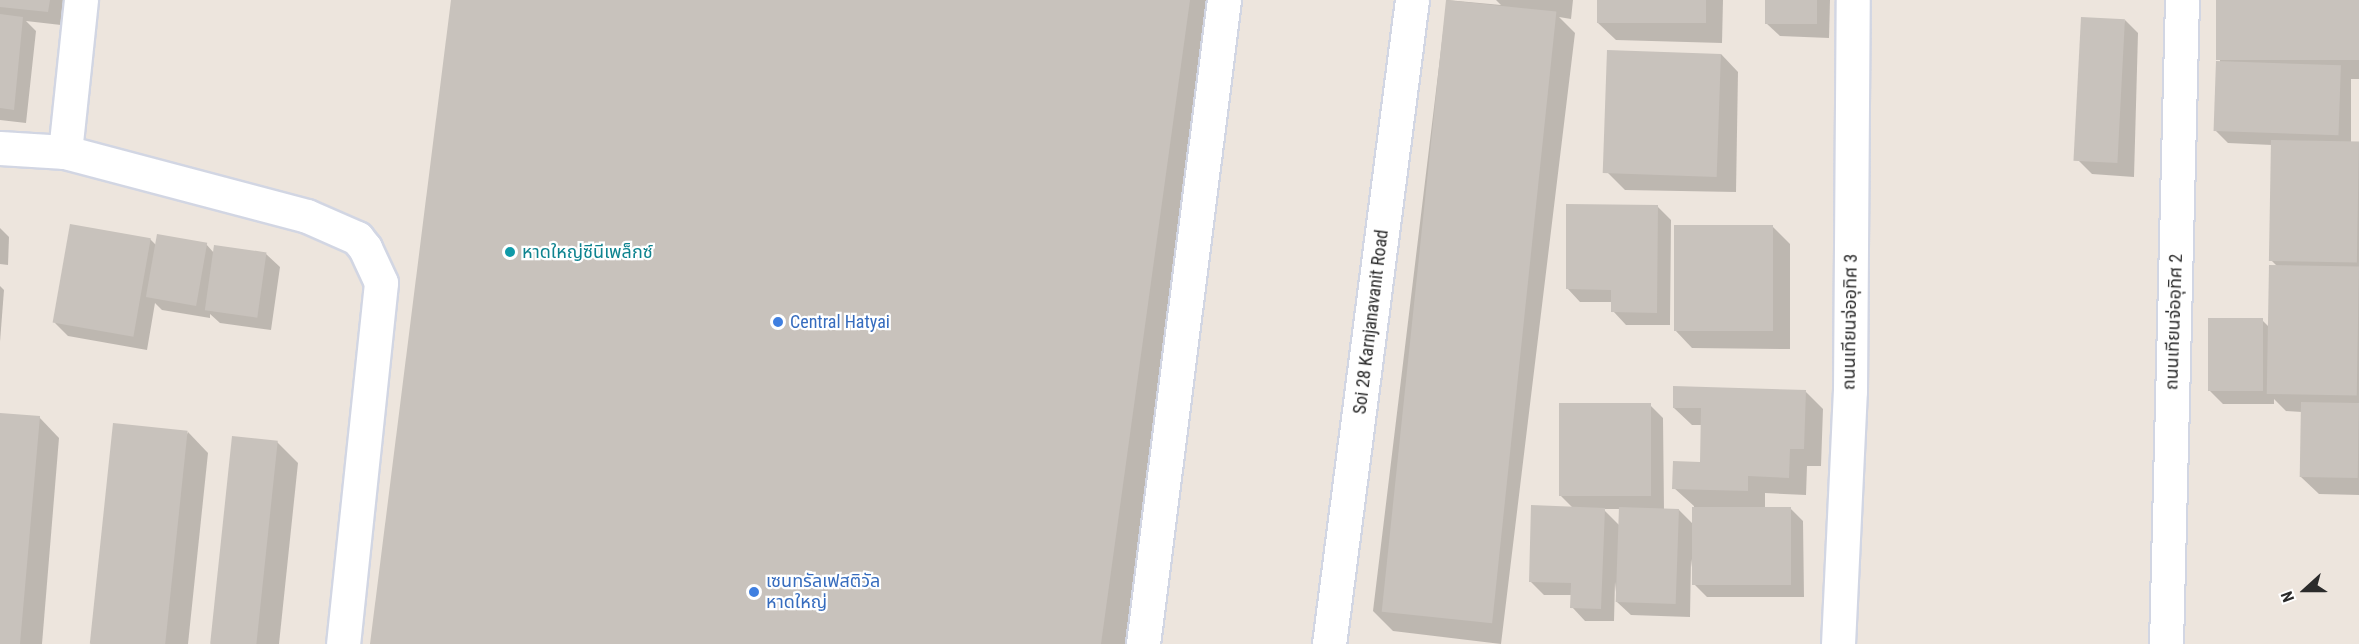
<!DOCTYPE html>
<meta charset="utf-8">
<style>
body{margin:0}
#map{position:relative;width:2359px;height:644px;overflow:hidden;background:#ede5dd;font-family:"Roboto Condensed","Noto Sans Thai",sans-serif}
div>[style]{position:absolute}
.shadow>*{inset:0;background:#0003}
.building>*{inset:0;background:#c8c2bc;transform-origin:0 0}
.roads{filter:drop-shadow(2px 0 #d2d6e3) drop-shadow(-2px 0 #d2d6e3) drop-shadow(0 2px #d2d6e3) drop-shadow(0 -2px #d2d6e3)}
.minor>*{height:33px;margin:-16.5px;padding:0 16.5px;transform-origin:16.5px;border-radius:16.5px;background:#fff}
.dots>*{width:16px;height:16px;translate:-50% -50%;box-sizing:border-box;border:3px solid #fff;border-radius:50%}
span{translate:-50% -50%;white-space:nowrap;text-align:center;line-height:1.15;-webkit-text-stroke:4.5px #fff;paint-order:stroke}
.culture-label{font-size:18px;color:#0d838f}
.left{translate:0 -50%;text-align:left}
.shop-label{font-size:18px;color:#366cbe}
.street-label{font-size:18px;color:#2b2b2b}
.north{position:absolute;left:2275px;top:560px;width:60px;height:60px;-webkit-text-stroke:4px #fff;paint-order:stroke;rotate:249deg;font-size:16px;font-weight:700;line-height:24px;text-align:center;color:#2b2b2b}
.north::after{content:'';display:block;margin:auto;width:21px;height:27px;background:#2b2b2b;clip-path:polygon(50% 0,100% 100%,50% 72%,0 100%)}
</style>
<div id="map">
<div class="shadow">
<div style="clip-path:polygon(0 0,64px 0,61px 25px,26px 21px,36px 31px,26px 123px,0 120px)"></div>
<div style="clip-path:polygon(452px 0,1216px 0,1126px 644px,372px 644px)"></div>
<div style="clip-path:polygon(1447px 0,1501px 5px,1496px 0,1573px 0,1571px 19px,1559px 17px,1575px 33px,1501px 644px,1393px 631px,1373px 611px)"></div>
<div style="clip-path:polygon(1598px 0,1723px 0,1722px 43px,1616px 40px,1598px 23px)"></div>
<div style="clip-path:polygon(1767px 0,1830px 0,1829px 38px,1780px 36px,1766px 23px)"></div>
<div style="clip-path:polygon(2218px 0,2359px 0,2359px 79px,2351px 79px,2351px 143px,2359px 143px,2359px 495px,2319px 494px,2301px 477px,2302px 412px,2286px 411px,2274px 399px,2274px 404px,2223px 404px,2209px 390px,2262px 320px,2270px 328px,2278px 267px,2271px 260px,2272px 145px,2228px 143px,2215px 130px,2220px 62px)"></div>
<div style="clip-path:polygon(2125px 20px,2138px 33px,2134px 177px,2092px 174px,2078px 160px)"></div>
<div style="clip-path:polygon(1721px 54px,1738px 72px,1736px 192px,1625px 190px,1607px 172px)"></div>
<div style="clip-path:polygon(1658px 207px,1671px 220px,1670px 325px,1626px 325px,1613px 311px,1613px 302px,1580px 302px,1567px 288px)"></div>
<div style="clip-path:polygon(1773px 227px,1790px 244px,1790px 349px,1692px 348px,1675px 330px)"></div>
<div style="clip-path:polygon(0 228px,9px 237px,8px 265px,0 264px)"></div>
<div style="clip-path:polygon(150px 239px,156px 245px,206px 244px,214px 253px,266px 254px,280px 267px,271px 330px,220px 323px,210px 314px,210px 318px,162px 310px,155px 303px,147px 350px,68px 336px,55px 323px)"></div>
<div style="clip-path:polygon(0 286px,4px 290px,0 342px)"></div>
<div style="clip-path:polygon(evenodd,1806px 392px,1823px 409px,1821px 466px,1807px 466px,1806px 495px,1765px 493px,1765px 508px,1790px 508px,1803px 521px,1804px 597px,1707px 597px,1694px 584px,1691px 559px,1690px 617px,1631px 615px,1617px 602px,1615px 582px,1614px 621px,1585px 621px,1572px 607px,1572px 595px,1544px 595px,1530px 581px,1574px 509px,1561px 496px,1650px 405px,1663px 418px,1664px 510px,1679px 510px,1694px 525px,1694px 506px,1674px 488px,1701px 464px,1702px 425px,1692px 425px,1674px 408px,1806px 392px,1603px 509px,1620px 509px,1620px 526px,1603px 509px)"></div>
<div style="clip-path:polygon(0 414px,39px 417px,59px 438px,42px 644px,0 644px)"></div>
<div style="clip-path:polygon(188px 432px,208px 453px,188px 644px,91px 644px)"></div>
<div style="clip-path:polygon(277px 442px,298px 463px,279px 644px,211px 644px)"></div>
</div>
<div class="building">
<div style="clip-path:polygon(0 0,50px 0,48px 12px,0 7px)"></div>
<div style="clip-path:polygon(451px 0,1190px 0,1101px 644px,370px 644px)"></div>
<div style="left:1446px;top:0;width:111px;height:615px;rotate:6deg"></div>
<div style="left:1597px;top:0;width:109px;height:23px"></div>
<div style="left:1765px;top:0;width:52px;height:24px"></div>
<div style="left:2216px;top:0;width:143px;height:60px"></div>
<div style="clip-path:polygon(0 14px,23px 17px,14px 110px,0 108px)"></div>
<div style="left:2081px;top:17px;width:44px;height:144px;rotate:3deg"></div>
<div style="left:1607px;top:50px;width:114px;height:123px;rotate:2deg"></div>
<div style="left:2216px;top:61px;width:125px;height:70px;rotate:2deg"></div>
<div style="left:2271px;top:140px;width:88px;height:121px;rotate:1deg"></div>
<div style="clip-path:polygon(1566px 204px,1658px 205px,1657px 313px,1611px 312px,1611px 290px,1566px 289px)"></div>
<div style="left:70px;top:224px;width:82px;height:100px;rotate:10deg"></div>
<div style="left:1674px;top:225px;width:99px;height:106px"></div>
<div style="left:157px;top:234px;width:51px;height:64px;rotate:10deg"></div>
<div style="left:214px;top:245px;width:53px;height:66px;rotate:8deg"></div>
<div style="left:2269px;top:265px;width:90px;height:129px;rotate:1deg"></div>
<div style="left:2208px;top:318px;width:55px;height:73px"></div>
<div style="clip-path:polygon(1673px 386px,1806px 390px,1804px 449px,1790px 449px,1789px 478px,1748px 476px,1748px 491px,1672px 489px,1673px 461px,1700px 462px,1701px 408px,1673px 408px)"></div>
<div style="left:2301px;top:402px;width:58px;height:75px;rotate:1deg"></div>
<div style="left:1651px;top:403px;width:93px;height:92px;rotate:90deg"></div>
<div style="clip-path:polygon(0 413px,40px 416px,20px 644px,0 644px)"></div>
<div style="left:113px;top:423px;width:75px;height:222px;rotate:6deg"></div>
<div style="left:232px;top:436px;width:46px;height:209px;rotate:6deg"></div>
<div style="clip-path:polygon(1531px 505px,1605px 508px,1601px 609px,1570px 608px,1571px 583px,1529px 582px)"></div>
<div style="left:1619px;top:507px;width:60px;height:95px;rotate:2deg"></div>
<div style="left:1692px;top:507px;width:99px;height:78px"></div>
</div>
<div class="roads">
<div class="minor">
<div style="left:0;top:148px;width:65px;rotate:3.5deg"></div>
<div style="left:65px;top:152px;width:250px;rotate:14.8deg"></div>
<div style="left:307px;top:216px;width:55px;rotate:23.7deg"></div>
<div style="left:357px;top:238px;width:13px;rotate:51deg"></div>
<div style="left:365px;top:248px;width:38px;rotate:65deg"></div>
<div style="left:381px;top:283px;width:363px;rotate:96deg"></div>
<div style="left:65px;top:152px;width:153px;rotate:-84deg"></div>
<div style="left:1143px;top:644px;width:649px;rotate:-82.83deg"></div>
<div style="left:1329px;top:644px;width:649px;rotate:-82.66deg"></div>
<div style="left:1838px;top:644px;width:253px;rotate:-87.3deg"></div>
<div style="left:1850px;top:391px;width:391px;rotate:-89.6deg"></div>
<div style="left:2166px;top:644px;width:644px;rotate:-88.58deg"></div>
</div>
</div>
<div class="dots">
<div style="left:510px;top:252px;background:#0f9aa8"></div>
<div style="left:778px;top:322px;background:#3f7fe0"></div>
<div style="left:754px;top:592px;background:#3f7fe0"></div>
</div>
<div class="culture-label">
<span class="left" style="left:522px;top:252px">หาดใหญ่ซีนีเพล็กซ์</span>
</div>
<div class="shop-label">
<span class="left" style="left:790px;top:322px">Central Hatyai</span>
<span class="left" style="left:766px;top:592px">เซนทรัลเฟสติวัล<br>หาดใหญ่</span>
</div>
<div class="street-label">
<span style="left:1371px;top:322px;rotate:-83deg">Soi 28 Karnjanavanit Road</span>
<span style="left:1850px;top:322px;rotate:-89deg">ถนนเทียนจ่ออุทิศ 3</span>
<span style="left:2174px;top:322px;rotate:-88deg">ถนนเทียนจ่ออุทิศ 2</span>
</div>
<div class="north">N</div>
</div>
